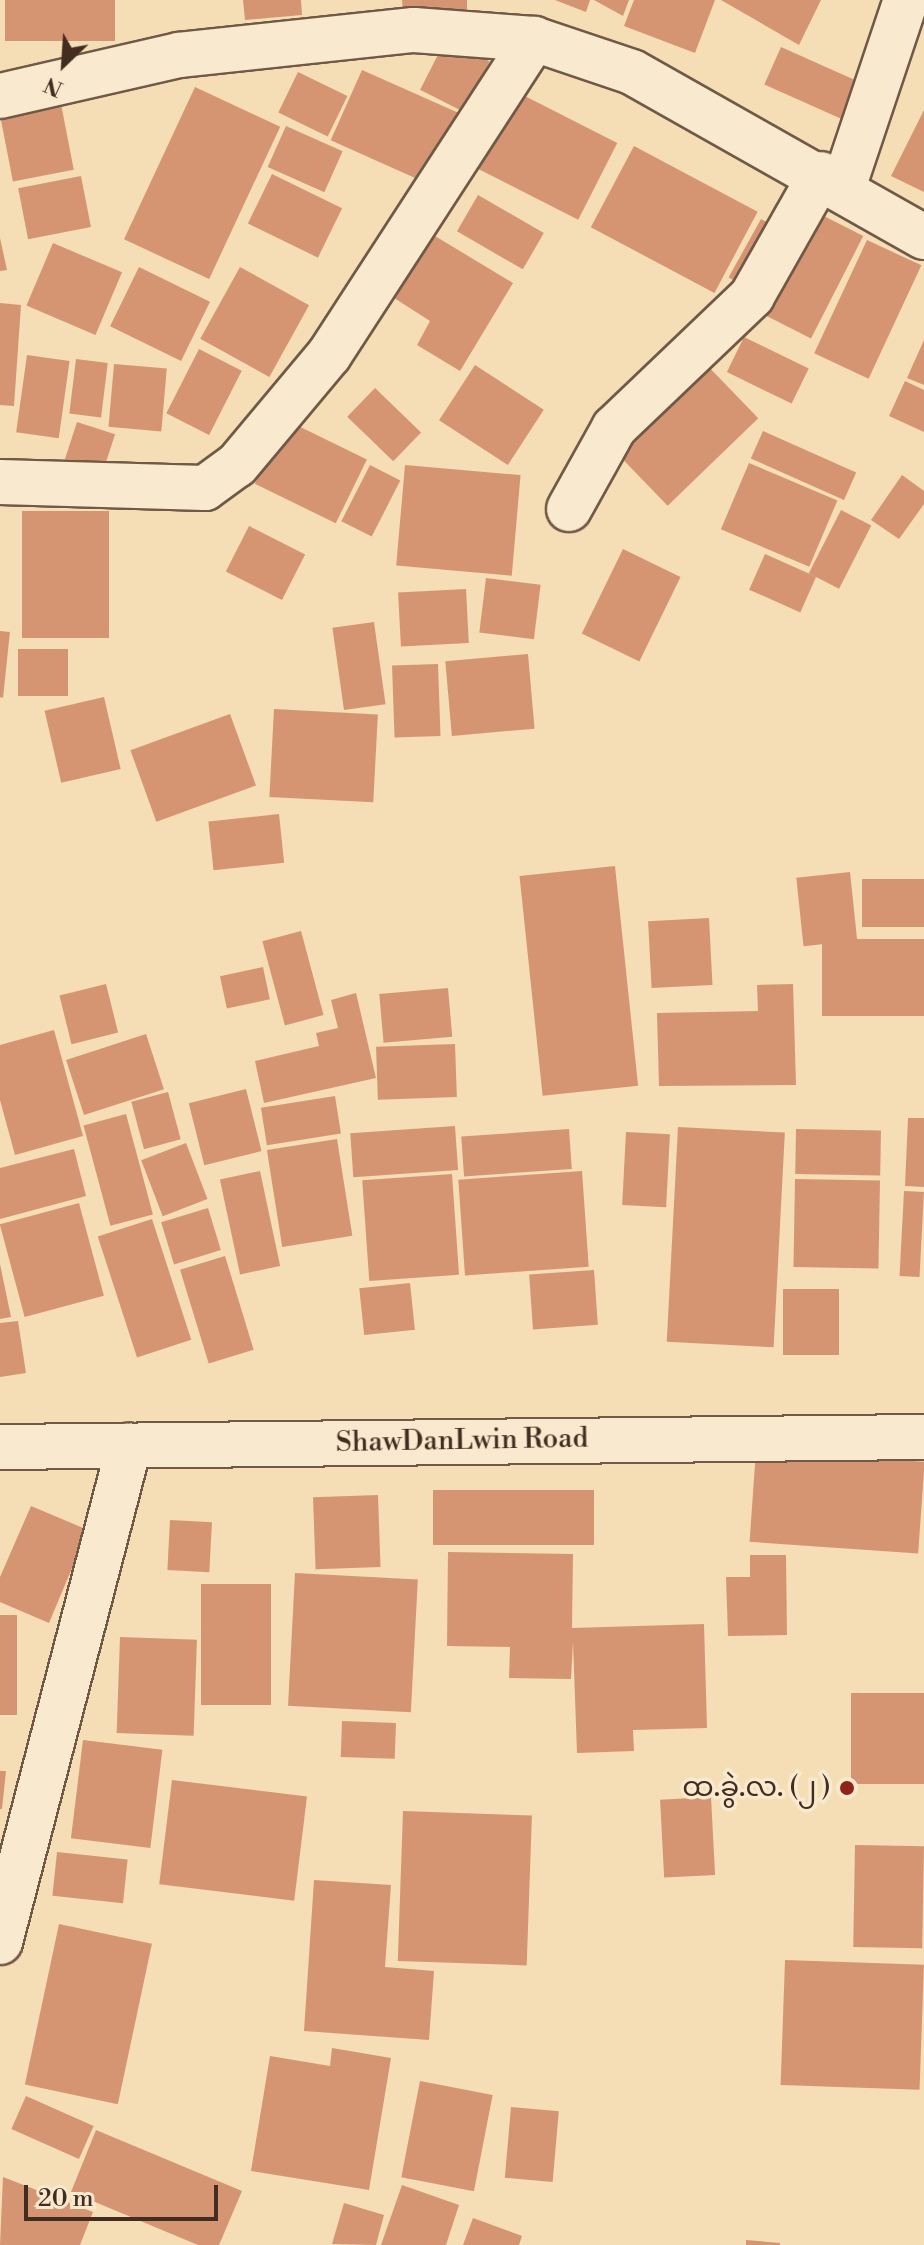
<!DOCTYPE html>
<meta charset="utf-8">
<style>
body{margin:0}
#map{position:relative;width:924px;height:2245px;overflow:hidden;background:#f5ddb5;font-family:"Libre Bodoni","Noto Sans Myanmar",serif}
div>[style]{position:absolute}
.building>*{inset:0;background:#d69572;transform-origin:0 0}
.roads{filter:drop-shadow(2px 0 #705946) drop-shadow(-2px 0 #705946) drop-shadow(0 2px #705946) drop-shadow(0 -2px #705946)}
.street>*{height:44px;margin:-22px;padding:0 22px;transform-origin:22px;border-radius:22px;background:#f8e9cf}
.dots>*{width:22px;height:22px;translate:-50% -50%;box-sizing:border-box;border:4px solid #f8e9cf;border-radius:50%}
span{translate:-50% -50%;white-space:nowrap;text-align:center;line-height:1.15;-webkit-text-stroke:7px #f8e9cf;paint-order:stroke}
.street-label{font-size:28px;color:#432d21}
.poi-label{font-size:28px;color:#432d21}
.right{translate:-100% -50%;text-align:right}
.north{position:absolute;left:24px;top:24px;width:80px;height:80px;-webkit-text-stroke:6px #f8e9cf;paint-order:stroke;rotate:205deg;font-size:22px;font-weight:700;line-height:32px;text-align:center;color:#432d21}
.north::after{content:'';display:block;margin:auto;width:28px;height:36px;background:#432d21;clip-path:polygon(50% 0,100% 100%,50% 72%,0 100%)}
.scale{position:absolute;left:24px;top:2185px;width:194px;height:36px;box-sizing:border-box;border:4px solid #432d21;border-top:0;padding-left:10px;font-size:24px;line-height:28px;white-space:nowrap;color:#432d21;-webkit-text-stroke:6px #f8e9cf;paint-order:stroke}
</style>
<div id="map">
<div class="building">
<div style="left:5px;top:0;width:110px;height:41px"></div>
<div style="clip-path:polygon(243px 0,301px 0,302px 15px,245px 20px)"></div>
<div style="clip-path:polygon(402px 0,467px 0,467px 9px,403px 13px)"></div>
<div style="clip-path:polygon(555px 0,590px 0,586px 12px)"></div>
<div style="clip-path:polygon(594px 0,629px 0,623px 16px)"></div>
<div style="clip-path:polygon(634px 0,715px 0,695px 53px,624px 26px)"></div>
<div style="clip-path:polygon(721px 0,821px 0,799px 45px)"></div>
<div style="left:446px;top:39px;width:49px;height:57px;rotate:27deg"></div>
<div style="left:781px;top:47px;width:92px;height:41px;rotate:24deg"></div>
<div style="left:362px;top:70px;width:109px;height:77px;rotate:24deg"></div>
<div style="left:298px;top:72px;width:55px;height:45px;rotate:26deg"></div>
<div style="left:195px;top:87px;width:94px;height:168px;rotate:25deg"></div>
<div style="left:513px;top:90px;width:117px;height:86px;rotate:27deg"></div>
<div style="left:61px;top:104px;width:67px;height:62px;rotate:79deg"></div>
<div style="clip-path:polygon(924px 110px,924px 192px,891px 176px)"></div>
<div style="left:286px;top:126px;width:62px;height:45px;rotate:24deg"></div>
<div style="left:634px;top:146px;width:140px;height:92px;rotate:28deg"></div>
<div style="left:272px;top:174px;width:78px;height:55px;rotate:26deg"></div>
<div style="left:81px;top:176px;width:52px;height:64px;rotate:79deg"></div>
<div style="left:478px;top:195px;width:76px;height:42px;rotate:30deg"></div>
<div style="left:816px;top:212px;width:53px;height:115px;rotate:27deg"></div>
<div style="left:761px;top:219px;width:26px;height:67px;rotate:29deg"></div>
<div style="clip-path:polygon(430px 233px,513px 283px,460px 371px,417px 345px,430px 321px,391px 296px)"></div>
<div style="clip-path:polygon(0 238px,7px 270px,0 271px)"></div>
<div style="left:867px;top:240px;width:60px;height:125px;rotate:25deg"></div>
<div style="left:53px;top:243px;width:75px;height:68px;rotate:23deg"></div>
<div style="left:139px;top:267px;width:79px;height:66px;rotate:26deg"></div>
<div style="left:240px;top:267px;width:79px;height:82px;rotate:29deg"></div>
<div style="clip-path:polygon(0 303px,21px 305px,14px 406px,0 405px)"></div>
<div style="left:744px;top:337px;width:72px;height:39px;rotate:26deg"></div>
<div style="clip-path:polygon(924px 340px,924px 385px,907px 378px)"></div>
<div style="left:199px;top:349px;width:48px;height:72px;rotate:27deg"></div>
<div style="left:27px;top:355px;width:43px;height:78px;rotate:8deg"></div>
<div style="left:76px;top:359px;width:32px;height:55px;rotate:7deg"></div>
<div style="left:702px;top:360px;width:81px;height:126px;rotate:46deg"></div>
<div style="left:114px;top:364px;width:53px;height:63px;rotate:5deg"></div>
<div style="left:475px;top:365px;width:82px;height:66px;rotate:33deg"></div>
<div style="clip-path:polygon(905px 381px,924px 390px,924px 432px,889px 416px)"></div>
<div style="left:375px;top:388px;width:64px;height:40px;rotate:44deg"></div>
<div style="left:286px;top:420px;width:90px;height:71px;rotate:26deg"></div>
<div style="left:77px;top:422px;width:40px;height:46px;rotate:18deg"></div>
<div style="left:763px;top:431px;width:102px;height:30px;rotate:24deg"></div>
<div style="left:749px;top:463px;width:96px;height:72px;rotate:23deg"></div>
<div style="left:370px;top:465px;width:34px;height:63px;rotate:27deg"></div>
<div style="left:405px;top:465px;width:116px;height:101px;rotate:5deg"></div>
<div style="clip-path:polygon(902px 475px,924px 491px,924px 504px,899px 539px,871px 520px)"></div>
<div style="left:841px;top:510px;width:34px;height:71px;rotate:27deg"></div>
<div style="left:22px;top:511px;width:87px;height:127px"></div>
<div style="left:249px;top:526px;width:63px;height:51px;rotate:27deg"></div>
<div style="left:623px;top:549px;width:64px;height:94px;rotate:26deg"></div>
<div style="left:765px;top:554px;width:56px;height:39px;rotate:24deg"></div>
<div style="left:486px;top:578px;width:55px;height:55px;rotate:7deg"></div>
<div style="left:466px;top:589px;width:54px;height:68px;rotate:87deg"></div>
<div style="left:374px;top:622px;width:83px;height:42px;rotate:82deg"></div>
<div style="left:0;top:631px;width:10px;height:66px;rotate:6deg"></div>
<div style="left:68px;top:649px;width:47px;height:50px;rotate:90deg"></div>
<div style="left:528px;top:654px;width:75px;height:83px;rotate:85deg"></div>
<div style="left:438px;top:664px;width:72px;height:46px;rotate:88deg"></div>
<div style="left:104px;top:697px;width:74px;height:61px;rotate:77deg"></div>
<div style="left:274px;top:709px;width:104px;height:88px;rotate:3deg"></div>
<div style="left:230px;top:714px;width:76px;height:106px;rotate:70deg"></div>
<div style="left:279px;top:814px;width:49px;height:71px;rotate:84deg"></div>
<div style="left:615px;top:866px;width:221px;height:96px;rotate:84deg"></div>
<div style="left:850px;top:872px;width:69px;height:54px;rotate:84deg"></div>
<div style="left:924px;top:879px;width:48px;height:62px;rotate:90deg"></div>
<div style="left:709px;top:918px;width:67px;height:61px;rotate:87deg"></div>
<div style="left:301px;top:931px;width:87px;height:40px;rotate:75deg"></div>
<div style="left:924px;top:939px;width:77px;height:102px;rotate:90deg"></div>
<div style="left:263px;top:967px;width:33px;height:44px;rotate:78deg"></div>
<div style="left:106px;top:984px;width:50px;height:48px;rotate:76deg"></div>
<div style="clip-path:polygon(793px 984px,796px 1085px,659px 1086px,657px 1013px,758px 1011px,757px 985px)"></div>
<div style="left:448px;top:988px;width:49px;height:69px;rotate:85deg"></div>
<div style="clip-path:polygon(356px 993px,376px 1078px,264px 1103px,255px 1061px,319px 1046px,316px 1033px,338px 1028px,331px 1000px)"></div>
<div style="clip-path:polygon(54px 1030px,83px 1136px,15px 1155px,0 1100px,0 1045px)"></div>
<div style="left:146px;top:1034px;width:58px;height:84px;rotate:72deg"></div>
<div style="left:455px;top:1044px;width:53px;height:79px;rotate:88deg"></div>
<div style="left:246px;top:1089px;width:64px;height:59px;rotate:76deg"></div>
<div style="left:168px;top:1092px;width:49px;height:38px;rotate:75deg"></div>
<div style="left:335px;top:1096px;width:38px;height:75px;rotate:81deg"></div>
<div style="left:126px;top:1114px;width:104px;height:44px;rotate:75deg"></div>
<div style="clip-path:polygon(908px 1118px,924px 1118px,924px 1187px,905px 1186px)"></div>
<div style="left:455px;top:1126px;width:44px;height:105px;rotate:86deg"></div>
<div style="left:678px;top:1127px;width:107px;height:215px;rotate:3deg"></div>
<div style="left:569px;top:1129px;width:40px;height:108px;rotate:86deg"></div>
<div style="left:796px;top:1129px;width:85px;height:45px;rotate:1deg"></div>
<div style="left:626px;top:1132px;width:44px;height:73px;rotate:3deg"></div>
<div style="left:337px;top:1139px;width:98px;height:71px;rotate:81deg"></div>
<div style="left:186px;top:1143px;width:60px;height:48px;rotate:69deg"></div>
<div style="clip-path:polygon(74px 1149px,86px 1196px,0 1219px,0 1168px)"></div>
<div style="left:260px;top:1171px;width:97px;height:41px;rotate:78deg"></div>
<div style="left:582px;top:1171px;width:96px;height:124px;rotate:86deg"></div>
<div style="left:452px;top:1174px;width:101px;height:90px;rotate:86deg"></div>
<div style="left:795px;top:1179px;width:85px;height:88px;rotate:1deg"></div>
<div style="left:904px;top:1191px;width:20px;height:85px;rotate:3deg"></div>
<div style="left:79px;top:1203px;width:96px;height:82px;rotate:75deg"></div>
<div style="left:208px;top:1208px;width:44px;height:49px;rotate:73deg"></div>
<div style="left:152px;top:1219px;width:127px;height:57px;rotate:72deg"></div>
<div style="left:225px;top:1256px;width:98px;height:47px;rotate:73deg"></div>
<div style="clip-path:polygon(0 1264px,11px 1317px,0 1319px)"></div>
<div style="left:594px;top:1270px;width:55px;height:65px;rotate:86deg"></div>
<div style="left:410px;top:1283px;width:47px;height:51px;rotate:84deg"></div>
<div style="left:783px;top:1289px;width:56px;height:66px"></div>
<div style="clip-path:polygon(18px 1321px,26px 1373px,0 1377px,0 1323px)"></div>
<div style="left:756px;top:1450px;width:169px;height:92px;rotate:4deg"></div>
<div style="left:433px;top:1490px;width:161px;height:55px"></div>
<div style="left:378px;top:1495px;width:72px;height:65px;rotate:88deg"></div>
<div style="clip-path:polygon(31px 1506px,88px 1530px,49px 1623px,0 1602px,0 1577px)"></div>
<div style="left:170px;top:1520px;width:42px;height:50px;rotate:3deg"></div>
<div style="clip-path:polygon(448px 1552px,573px 1554px,572px 1628px,704px 1624px,707px 1728px,633px 1730px,634px 1751px,577px 1753px,573px 1642px,571px 1679px,509px 1678px,510px 1647px,447px 1646px)"></div>
<div style="clip-path:polygon(750px 1555px,786px 1555px,787px 1635px,728px 1636px,726px 1577px,750px 1577px)"></div>
<div style="left:295px;top:1573px;width:123px;height:133px;rotate:3deg"></div>
<div style="left:201px;top:1584px;width:70px;height:121px"></div>
<div style="left:0;top:1615px;width:17px;height:100px"></div>
<div style="left:120px;top:1637px;width:77px;height:96px;rotate:2deg"></div>
<div style="left:924px;top:1693px;width:91px;height:73px;rotate:90deg"></div>
<div style="left:342px;top:1721px;width:54px;height:36px;rotate:2deg"></div>
<div style="left:83px;top:1740px;width:80px;height:99px;rotate:7deg"></div>
<div style="clip-path:polygon(0 1771px,6px 1771px,2px 1809px,0 1809px)"></div>
<div style="left:172px;top:1780px;width:136px;height:105px;rotate:7deg"></div>
<div style="left:711px;top:1797px;width:78px;height:51px;rotate:87deg"></div>
<div style="left:403px;top:1811px;width:129px;height:150px;rotate:2deg"></div>
<div style="left:855px;top:1845px;width:69px;height:102px;rotate:1deg"></div>
<div style="left:57px;top:1852px;width:71px;height:44px;rotate:6deg"></div>
<div style="clip-path:polygon(314px 1880px,391px 1885px,385px 1967px,434px 1971px,429px 2040px,304px 2031px)"></div>
<div style="left:59px;top:1924px;width:95px;height:164px;rotate:12deg"></div>
<div style="left:785px;top:1960px;width:139px;height:125px;rotate:2deg"></div>
<div style="clip-path:polygon(332px 2048px,391px 2058px,369px 2190px,251px 2171px,270px 2056px,330px 2066px)"></div>
<div style="left:420px;top:2081px;width:74px;height:98px;rotate:11deg"></div>
<div style="left:26px;top:2096px;width:74px;height:36px;rotate:24deg"></div>
<div style="left:511px;top:2107px;width:48px;height:71px;rotate:5deg"></div>
<div style="clip-path:polygon(96px 2130px,242px 2191px,219px 2245px,198px 2245px,71px 2192px)"></div>
<div style="clip-path:polygon(3px 2177px,93px 2212px,80px 2245px,0 2245px)"></div>
<div style="clip-path:polygon(402px 2185px,459px 2205px,446px 2245px,381px 2245px)"></div>
<div style="clip-path:polygon(344px 2203px,384px 2215px,376px 2245px,332px 2244px)"></div>
<div style="clip-path:polygon(473px 2218px,522px 2236px,519px 2245px,463px 2245px)"></div>
<div style="clip-path:polygon(746px 2240px,780px 2243px,780px 2245px,746px 2245px)"></div>
</div>
<div class="roads">
<div class="street">
<div style="left:0;top:96px;width:184px;rotate:-12.9deg"></div>
<div style="left:179px;top:55px;width:236px;rotate:-6.1deg"></div>
<div style="left:414px;top:30px;width:120px;rotate:4.3deg"></div>
<div style="left:534px;top:39px;width:103px;rotate:18.6deg"></div>
<div style="left:632px;top:72px;width:335px;rotate:29.5deg"></div>
<div style="left:843px;top:188px;width:198px;rotate:-71.5deg"></div>
<div style="left:0;top:482px;width:205px;rotate:1.7deg"></div>
<div style="left:205px;top:488px;width:39px;rotate:-36deg"></div>
<div style="left:237px;top:465px;width:143px;rotate:-50.1deg"></div>
<div style="left:329px;top:355px;width:377px;rotate:-57deg"></div>
<div style="left:569px;top:509px;width:93px;rotate:-60.9deg"></div>
<div style="left:614px;top:428px;width:191px;rotate:-43.7deg"></div>
<div style="left:752px;top:296px;width:140px;rotate:-60.5deg"></div>
<div style="left:0;top:1447px;width:924px;rotate:-0.62deg"></div>
<div style="left:0;top:1942px;width:513px;rotate:-75.42deg"></div>
</div>
</div>
<div class="dots">
<div style="left:847px;top:1788px;background:#8f2418"></div>
</div>
<div class="street-label">
<span style="left:462px;top:1441px;rotate:-1deg">ShawDanLwin Road</span>
</div>
<div class="poi-label">
<span class="right" style="left:831px;top:1788px">ထ.ခွဲ.လ. (၂ )</span>
</div>
<div class="north">N</div>
<div class="scale">20 m</div>
</div>
